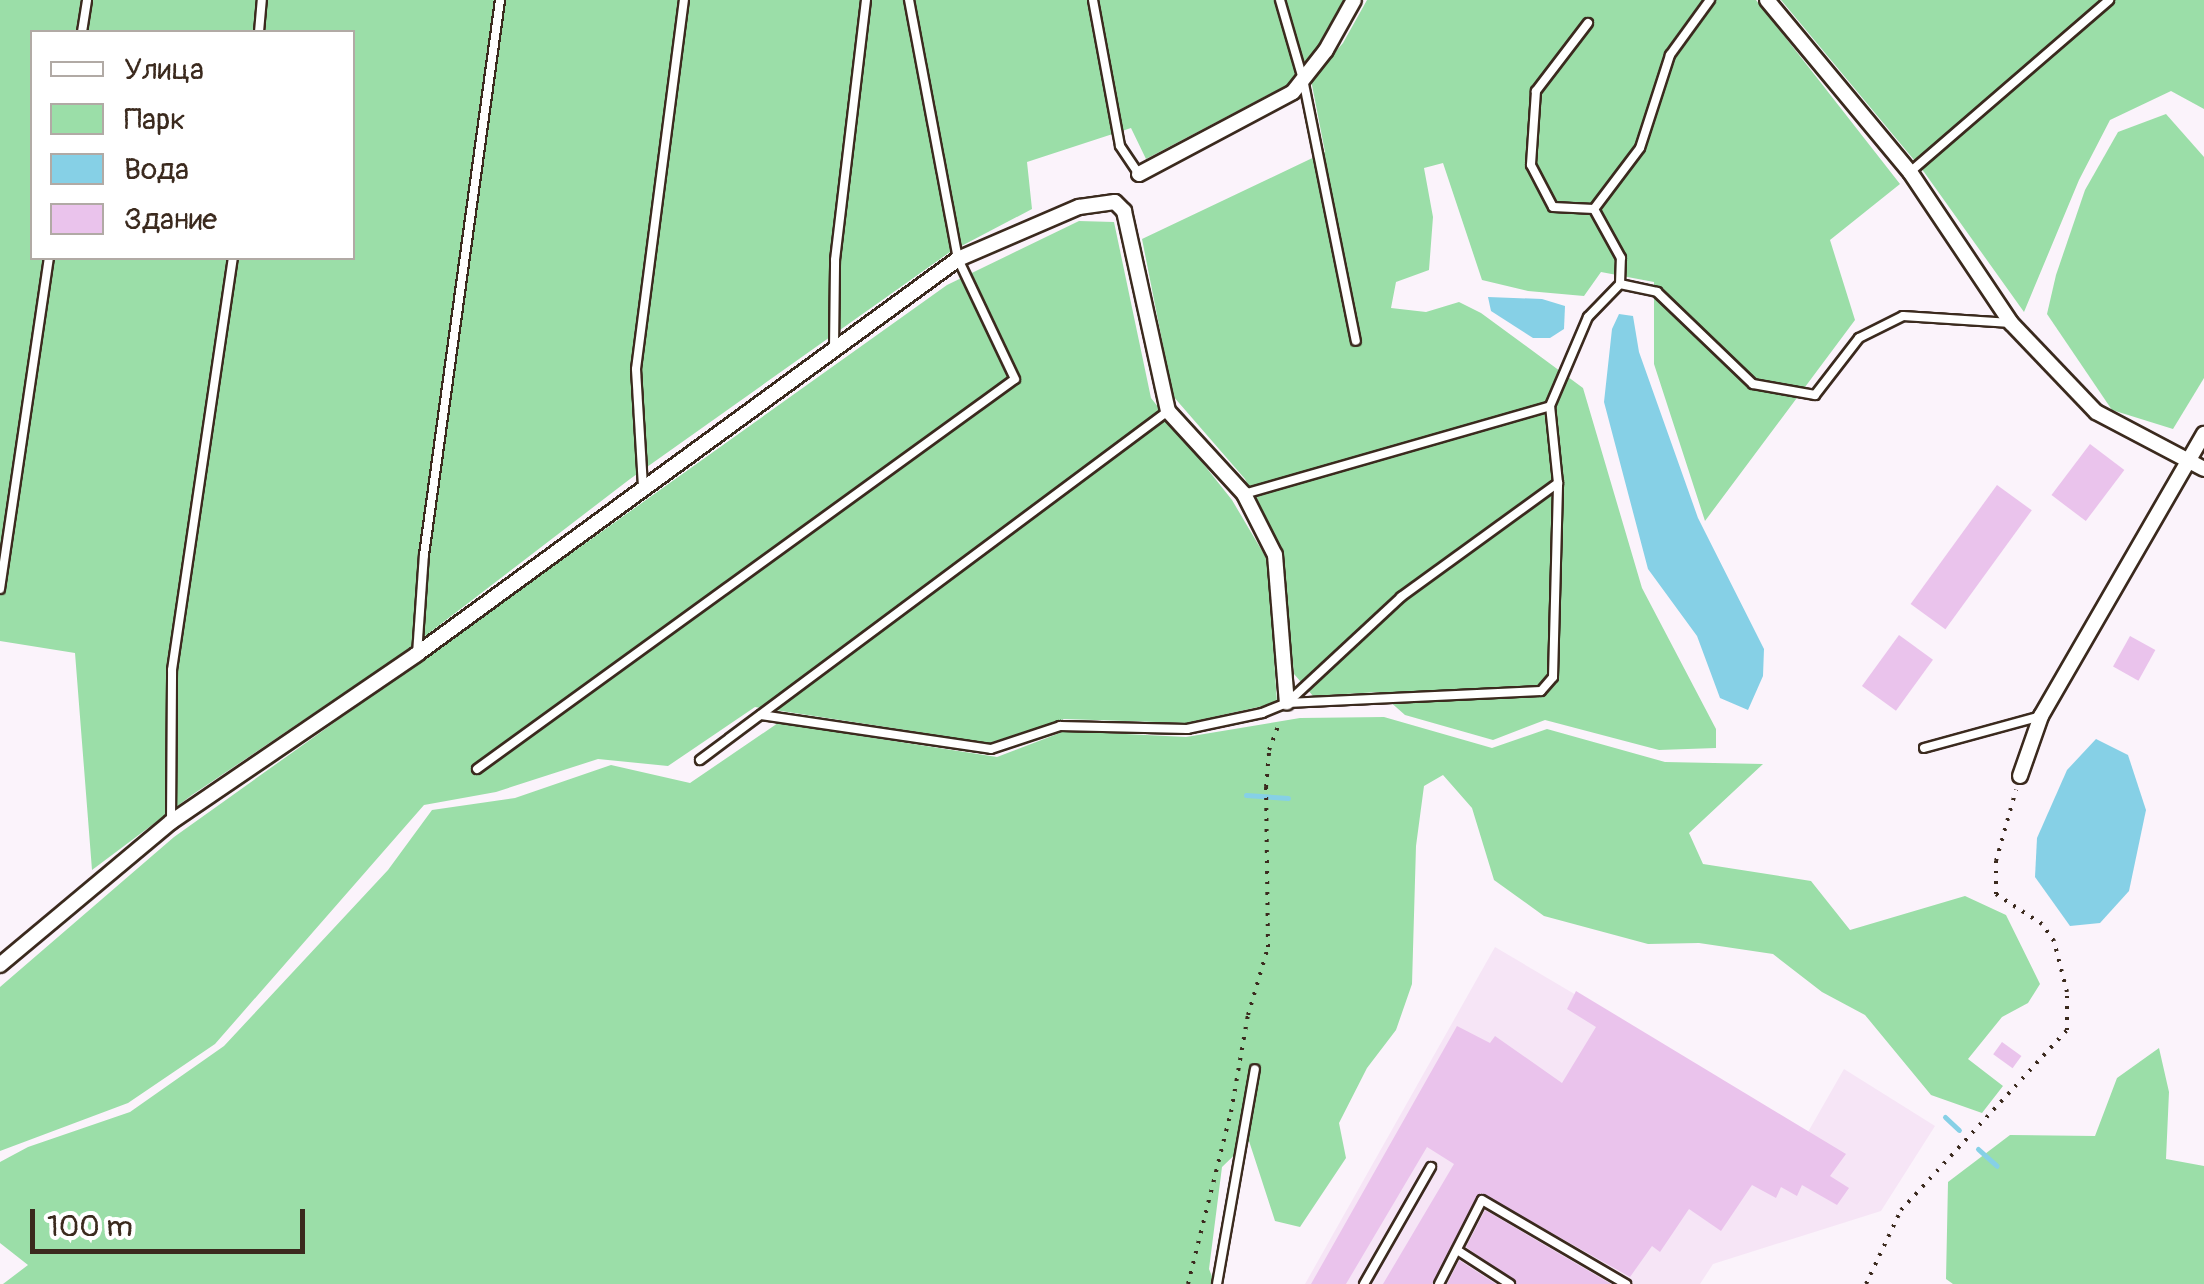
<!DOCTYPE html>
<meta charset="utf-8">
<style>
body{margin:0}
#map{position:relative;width:2204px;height:1284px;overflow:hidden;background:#fbf3fb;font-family:Pangolin,sans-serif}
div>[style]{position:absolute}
.built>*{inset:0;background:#f6e5f6}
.green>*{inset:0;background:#9bdea8}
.water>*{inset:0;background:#86d0e6}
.stream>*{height:5px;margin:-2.5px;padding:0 2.5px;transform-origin:2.5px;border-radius:2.5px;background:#86d0e6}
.building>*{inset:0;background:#eac3ec;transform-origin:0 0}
.path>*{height:4px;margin-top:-2px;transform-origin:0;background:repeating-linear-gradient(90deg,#3b2a1e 0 2.5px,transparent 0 10.5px)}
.roads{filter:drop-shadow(2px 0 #3b2a1e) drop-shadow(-2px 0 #3b2a1e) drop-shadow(0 2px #3b2a1e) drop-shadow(0 -2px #3b2a1e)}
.lane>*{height:8px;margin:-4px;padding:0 4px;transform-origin:4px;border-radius:4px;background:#fff}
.street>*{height:14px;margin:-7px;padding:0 7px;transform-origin:7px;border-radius:7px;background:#fff}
span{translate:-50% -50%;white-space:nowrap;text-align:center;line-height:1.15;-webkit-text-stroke:9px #fff;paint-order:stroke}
.legend{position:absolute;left:30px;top:30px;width:325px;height:230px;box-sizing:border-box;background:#fff;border:2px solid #b1aaa5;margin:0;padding:12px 18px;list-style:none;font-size:30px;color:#3b2a1e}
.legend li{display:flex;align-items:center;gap:20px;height:50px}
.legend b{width:50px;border:2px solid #b1aaa5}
.scale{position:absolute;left:30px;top:1209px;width:275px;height:45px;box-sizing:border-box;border:5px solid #3b2a1e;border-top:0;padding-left:12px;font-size:30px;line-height:35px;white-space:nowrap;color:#3b2a1e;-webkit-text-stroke:8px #fff;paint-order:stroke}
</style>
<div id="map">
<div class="built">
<div style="clip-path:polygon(1495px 947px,1808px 1132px,1844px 1069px,1935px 1126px,1881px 1211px,1713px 1264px,1700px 1284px,1305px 1284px)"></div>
</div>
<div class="green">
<div style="clip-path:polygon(evenodd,0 0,1344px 0,1320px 45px,1287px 85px,1146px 159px,1131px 128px,1027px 162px,1032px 209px,950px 252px,630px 479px,403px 653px,192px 795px,92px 870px,75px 653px,0 641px,0 0,32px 32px,352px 32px,352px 258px,32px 258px,32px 32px)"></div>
<div style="clip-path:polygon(1367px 0,1756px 0,1900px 184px,1830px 240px,1855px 320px,1705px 521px,1654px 364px,1654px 282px,1601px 272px,1584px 296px,1528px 291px,1482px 280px,1443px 163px,1424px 168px,1433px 217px,1429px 270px,1396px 282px,1391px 308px,1426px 312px,1459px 302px,1481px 313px,1583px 388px,1642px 588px,1716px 729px,1716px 748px,1659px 750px,1545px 720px,1493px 740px,1405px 715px,1379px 692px,1313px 696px,1294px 674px,1282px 555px,1245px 479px,1173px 396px,1142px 239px,1325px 152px,1311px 80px,1343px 43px)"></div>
<div style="clip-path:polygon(1781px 0,2204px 0,2204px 109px,2171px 91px,2110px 120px,2079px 180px,2024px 312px,1924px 172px)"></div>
<div style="clip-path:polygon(2166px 114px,2204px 157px,2204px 378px,2173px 429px,2112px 410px,2047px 314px,2056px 275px,2085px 190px,2118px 132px)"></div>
<div style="clip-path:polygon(1079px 221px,1114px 222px,1151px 398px,1232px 500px,1268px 561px,1277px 703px,1186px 723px,1064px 719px,989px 743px,755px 707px,668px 766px,598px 759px,496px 792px,424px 805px,215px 1044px,128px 1103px,0 1151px,0 987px,174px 837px,947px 285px)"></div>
<div style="clip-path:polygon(1384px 717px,1492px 748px,1547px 729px,1665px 762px,1763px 764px,1689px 833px,1703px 864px,1811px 881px,1850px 930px,1965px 896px,2006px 915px,2040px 984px,2028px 1003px,2002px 1017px,1968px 1059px,2003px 1086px,1982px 1113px,1931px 1095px,1865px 1015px,1822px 992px,1773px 954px,1699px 943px,1648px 944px,1544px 916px,1494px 880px,1472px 808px,1443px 775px,1424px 786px,1416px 846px,1412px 984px,1396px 1030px,1367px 1068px,1339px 1123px,1346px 1158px,1300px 1227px,1275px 1221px,1249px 1141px,1222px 1167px,1209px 1269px,1215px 1284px,3px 1284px,28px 1265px,0 1243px,0 1162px,28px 1147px,130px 1112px,224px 1046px,388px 870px,432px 810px,515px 798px,611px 765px,690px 783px,778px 723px,997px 757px,1065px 731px,1186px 737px,1300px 718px)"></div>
<div style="clip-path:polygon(2159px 1048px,2169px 1092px,2166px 1159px,2204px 1166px,2204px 1284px,1953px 1284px,1946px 1279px,1948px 1182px,2010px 1135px,2095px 1136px,2117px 1078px)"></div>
</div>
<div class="water">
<div style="clip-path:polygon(1488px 297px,1542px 299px,1565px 306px,1564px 329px,1550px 338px,1533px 338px,1491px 311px)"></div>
<div style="clip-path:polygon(1619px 314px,1633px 316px,1639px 352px,1698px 518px,1764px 649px,1763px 676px,1748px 710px,1720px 698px,1697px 636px,1648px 569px,1604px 402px,1612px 329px)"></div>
<div style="clip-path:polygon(2096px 739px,2128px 755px,2146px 810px,2129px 891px,2100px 923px,2070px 926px,2035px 877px,2037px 838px,2067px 770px)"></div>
</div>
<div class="stream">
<div style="left:1246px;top:795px;width:42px;rotate:4.1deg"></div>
<div style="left:1945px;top:1117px;width:19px;rotate:43deg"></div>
<div style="left:1978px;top:1149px;width:25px;rotate:42deg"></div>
</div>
<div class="building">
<div style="left:2090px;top:444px;width:43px;height:64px;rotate:37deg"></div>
<div style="left:1997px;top:485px;width:43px;height:147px;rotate:36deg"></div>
<div style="left:1899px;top:635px;width:42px;height:63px;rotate:36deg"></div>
<div style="left:2130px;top:636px;width:29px;height:35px;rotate:29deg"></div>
<div style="clip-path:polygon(1576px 991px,1846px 1154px,1830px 1176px,1849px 1188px,1837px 1205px,1802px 1185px,1797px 1196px,1781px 1187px,1776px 1198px,1752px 1185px,1721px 1231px,1689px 1209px,1660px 1252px,1652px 1246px,1630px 1277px,1481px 1193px,1432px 1284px,1383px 1284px,1454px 1164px,1427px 1147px,1346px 1284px,1311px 1284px,1457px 1026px,1490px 1043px,1495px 1036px,1562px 1083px,1596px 1027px,1567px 1009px)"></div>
<div style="left:2002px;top:1042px;width:24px;height:15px;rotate:36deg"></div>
<div style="clip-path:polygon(1485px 1210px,1611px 1284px,1517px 1284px,1466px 1247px)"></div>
<div style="clip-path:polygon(1459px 1260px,1496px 1284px,1447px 1284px)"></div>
</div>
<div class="path">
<div style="left:1188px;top:1284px;width:177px;rotate:-76deg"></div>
<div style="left:1231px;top:1112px;width:98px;rotate:-80.1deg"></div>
<div style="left:1248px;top:1015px;width:71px;rotate:-73.6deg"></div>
<div style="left:1268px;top:947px;width:160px;rotate:-90.7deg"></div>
<div style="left:1266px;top:787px;width:37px;rotate:-85deg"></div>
<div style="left:1269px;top:750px;width:31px;rotate:-69deg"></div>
<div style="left:1866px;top:1284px;width:82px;rotate:-64.7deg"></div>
<div style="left:1901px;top:1210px;width:245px;rotate:-47.3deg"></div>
<div style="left:2067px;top:1030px;width:38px;rotate:-90deg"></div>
<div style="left:2067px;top:992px;width:53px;rotate:-104.3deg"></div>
<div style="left:2054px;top:941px;width:21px;rotate:-125deg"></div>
<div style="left:2042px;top:924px;width:55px;rotate:-146.9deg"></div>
<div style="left:1996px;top:894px;width:33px;rotate:-90deg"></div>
<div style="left:1996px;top:861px;width:74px;rotate:-74.3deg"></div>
</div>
<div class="roads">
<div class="lane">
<div style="left:1093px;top:0;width:148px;rotate:79.5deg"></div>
<div style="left:1120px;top:146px;width:34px;rotate:56deg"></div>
<div style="left:1280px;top:0;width:82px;rotate:73.8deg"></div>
<div style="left:1303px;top:79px;width:267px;rotate:78.6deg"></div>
<div style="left:1588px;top:23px;width:86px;rotate:127.4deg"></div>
<div style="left:1536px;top:91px;width:74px;rotate:93.9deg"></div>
<div style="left:1531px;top:165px;width:47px;rotate:62.4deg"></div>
<div style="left:1553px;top:207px;width:41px;rotate:2.8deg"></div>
<div style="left:82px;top:32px;width:32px;rotate:-81deg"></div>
<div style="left:259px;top:32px;width:32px;rotate:-85deg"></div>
<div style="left:1910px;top:172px;width:263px;rotate:-40.8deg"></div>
<div style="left:1620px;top:284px;width:38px;rotate:12deg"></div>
<div style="left:1657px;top:292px;width:133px;rotate:43.8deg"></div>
<div style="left:1753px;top:384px;width:63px;rotate:10.1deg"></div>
<div style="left:1815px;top:395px;width:72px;rotate:-52.3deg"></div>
<div style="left:1859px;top:338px;width:49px;rotate:-26.6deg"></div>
<div style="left:1903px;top:316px;width:108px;rotate:3.7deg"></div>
<div style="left:834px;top:348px;width:88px;rotate:-89.3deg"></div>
<div style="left:835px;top:260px;width:262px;rotate:-83.2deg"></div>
<div style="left:643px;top:487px;width:118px;rotate:-93.4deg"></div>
<div style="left:636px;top:369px;width:372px;rotate:-82.6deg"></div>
<div style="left:1244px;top:494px;width:318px;rotate:-16deg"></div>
<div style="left:0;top:589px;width:335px;rotate:-81.6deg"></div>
<div style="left:417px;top:654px;width:99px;rotate:-86deg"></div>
<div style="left:424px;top:555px;width:560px;rotate:-82.2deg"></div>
<div style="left:1287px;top:703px;width:254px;rotate:-2.7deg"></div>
<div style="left:1541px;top:691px;width:18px;rotate:-49deg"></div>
<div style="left:1553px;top:677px;width:194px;rotate:-88.5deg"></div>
<div style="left:1558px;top:483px;width:77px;rotate:-95.9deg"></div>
<div style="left:1550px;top:406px;width:97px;rotate:-66.9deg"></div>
<div style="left:1588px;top:317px;width:46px;rotate:-45.9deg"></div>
<div style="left:1620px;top:284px;width:26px;rotate:-88deg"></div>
<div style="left:1621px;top:258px;width:56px;rotate:-118.9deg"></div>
<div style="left:1594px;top:209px;width:76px;rotate:-53deg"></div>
<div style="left:1640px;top:148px;width:98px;rotate:-72.1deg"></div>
<div style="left:1670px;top:55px;width:68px;rotate:-54deg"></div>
<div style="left:761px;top:715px;width:232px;rotate:8.4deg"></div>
<div style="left:991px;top:749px;width:73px;rotate:-18.4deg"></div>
<div style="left:1060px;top:726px;width:127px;rotate:1.4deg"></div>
<div style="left:1187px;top:729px;width:77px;rotate:-12deg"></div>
<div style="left:1262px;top:713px;width:27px;rotate:-22deg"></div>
<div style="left:1287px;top:703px;width:156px;rotate:-42.9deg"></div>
<div style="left:1401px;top:597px;width:194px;rotate:-36deg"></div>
<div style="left:1924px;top:748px;width:121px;rotate:-15.3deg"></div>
<div style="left:700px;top:760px;width:584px;rotate:-36.71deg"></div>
<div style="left:477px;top:769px;width:664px;rotate:-35.94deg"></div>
<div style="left:1015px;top:379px;width:133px;rotate:-115.4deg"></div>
<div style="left:958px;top:259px;width:264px;rotate:-100.7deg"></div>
<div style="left:171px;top:822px;width:152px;rotate:-89.6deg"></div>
<div style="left:172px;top:670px;width:416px;rotate:-81.6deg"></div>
<div style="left:1457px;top:1250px;width:63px;rotate:32.7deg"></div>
<div style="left:1217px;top:1284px;width:218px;rotate:-80deg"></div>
<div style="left:1364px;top:1284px;width:135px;rotate:-60.2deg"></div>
<div style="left:1439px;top:1284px;width:94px;rotate:-62.9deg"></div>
<div style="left:1482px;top:1200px;width:167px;rotate:30.3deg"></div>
</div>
<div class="street">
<div style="left:1767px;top:0;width:224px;rotate:50.3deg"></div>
<div style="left:1910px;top:172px;width:182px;rotate:56.2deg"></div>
<div style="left:2011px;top:323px;width:123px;rotate:46.3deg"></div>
<div style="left:2096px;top:412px;width:122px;rotate:27.8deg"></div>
<div style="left:1139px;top:174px;width:174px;rotate:-28deg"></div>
<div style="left:1293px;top:92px;width:53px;rotate:-51.8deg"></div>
<div style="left:1326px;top:50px;width:57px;rotate:-60.8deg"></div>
<div style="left:2020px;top:776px;width:64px;rotate:-70.7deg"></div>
<div style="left:2041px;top:716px;width:326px;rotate:-60deg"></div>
<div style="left:0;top:965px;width:223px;rotate:-39.9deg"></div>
<div style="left:171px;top:822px;width:298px;rotate:-34.3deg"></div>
<div style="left:417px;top:654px;width:670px;rotate:-36.13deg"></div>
<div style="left:958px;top:259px;width:132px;rotate:-23.3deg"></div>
<div style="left:1079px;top:207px;width:36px;rotate:-8deg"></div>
<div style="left:1115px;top:202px;width:13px;rotate:45deg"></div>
<div style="left:1124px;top:211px;width:205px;rotate:77.6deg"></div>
<div style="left:1168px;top:411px;width:113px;rotate:47.5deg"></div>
<div style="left:1244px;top:494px;width:68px;rotate:63.1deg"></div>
<div style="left:1275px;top:555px;width:148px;rotate:85.4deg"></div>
</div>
</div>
<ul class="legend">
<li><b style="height:12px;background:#fff"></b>Улица</li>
<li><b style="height:28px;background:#9bdea8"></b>Парк</li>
<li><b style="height:28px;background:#86d0e6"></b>Вода</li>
<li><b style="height:28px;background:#eac3ec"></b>Здание</li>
</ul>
<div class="scale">100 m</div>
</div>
